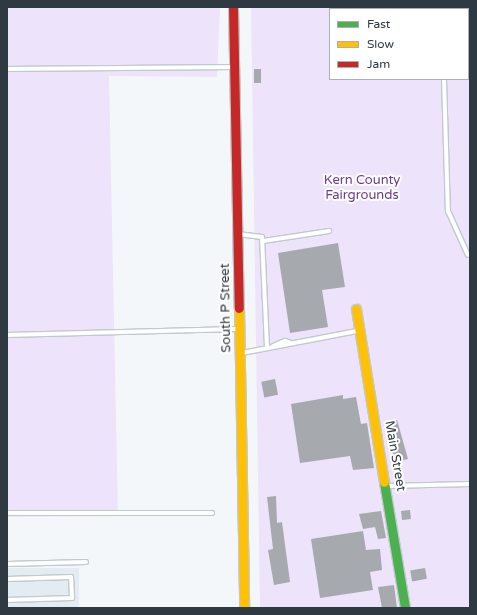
<!DOCTYPE html>
<style>
body{margin:0}
#map{position:relative;width:477px;height:615px;overflow:hidden;background:#f4f7f9;font-family:"Varela Round",sans-serif}
div>[style]{position:absolute}
.built>*{inset:0;background:#e3ecf3;transform-origin:0 0}
.green>*{inset:0;background:#ede3fb}
.building>*{inset:0;background:#a6a9ae;transform-origin:0 0}
.roads{filter:drop-shadow(1px 0 #c2c9cd) drop-shadow(-1px 0 #c2c9cd) drop-shadow(0 1px #c2c9cd) drop-shadow(0 -1px #c2c9cd)}
.lane>*{height:4px;margin:-2px;padding:0 2px;transform-origin:2px;border-radius:2px;background:#fdfefe}
.fast>*{height:9px;margin:-4.5px;padding:0 4.5px;transform-origin:4.5px;border-radius:4.5px;background:#4caf50}
.slow>*{height:9px;margin:-4.5px;padding:0 4.5px;transform-origin:4.5px;border-radius:4.5px;background:#ffc107}
.jam>*{height:9px;margin:-4.5px;padding:0 4.5px;transform-origin:4.5px;border-radius:4.5px;background:#c62828}
span{translate:-50% -50%;white-space:nowrap;text-align:center;line-height:1.15;-webkit-text-stroke:4px #fff;paint-order:stroke}
.park-label{font-size:13px;color:#683b8d}
.street-label{font-size:13px;color:#2f3941}
.frame{position:absolute;inset:0;border:8px solid #2f3941;pointer-events:none}
.legend{position:absolute;left:329px;top:8px;width:140px;height:72px;box-sizing:border-box;background:#fff;border:1px solid #acb0b3;margin:0;padding:5px 7px;list-style:none;font-size:12px;color:#2f3941}
.legend li{display:flex;align-items:center;gap:8px;height:20px}
.legend b{width:20px;border:1px solid #acb0b3}
</style>
<div id="map">
<div class="built">
<div style="left:79px;top:568px;width:40px;height:72px;rotate:90deg"></div>
</div>
<div class="green">
<div style="clip-path:polygon(7px 7px,220px 7px,217px 77px,109px 76px,118px 516px,7px 517px)"></div>
<div style="clip-path:polygon(evenodd,251px 7px,470px 7px,470px 608px,260px 608px,251px 7px,330px 9px,468px 9px,468px 79px,330px 79px,330px 9px)"></div>
</div>
<div class="building">
<div style="left:254px;top:69px;width:7px;height:14px"></div>
<div style="clip-path:polygon(338px 243px,345px 287px,322px 290px,328px 327px,290px 333px,278px 253px)"></div>
<div style="left:275px;top:379px;width:16px;height:14px;rotate:79deg"></div>
<div style="clip-path:polygon(343px 395px,343px 399px,356px 397px,361px 424px,367px 423px,374px 468px,353px 470px,350px 456px,300px 463px,291px 404px)"></div>
<div style="clip-path:polygon(397px 420px,408px 459px,394px 462px,387px 421px)"></div>
<div style="clip-path:polygon(276px 496px,277px 523px,282px 522px,290px 582px,274px 585px,268px 550px,273px 549px,267px 497px)"></div>
<div style="left:410px;top:510px;width:9px;height:9px;rotate:84deg"></div>
<div style="clip-path:polygon(381px 511px,386px 538px,378px 539px,375px 527px,363px 529px,359px 514px)"></div>
<div style="clip-path:polygon(363px 531px,366px 550px,380px 549px,382px 570px,370px 572px,373px 590px,320px 598px,311px 539px)"></div>
<div style="left:425px;top:568px;width:11px;height:15px;rotate:80deg"></div>
<div style="clip-path:polygon(394px 585px,397px 608px,382px 608px,378px 587px)"></div>
</div>
<div class="roads">
<div class="lane">
<div style="left:441px;top:7px;width:2px;rotate:90deg"></div>
<div style="left:7px;top:69px;width:225px;rotate:-0.5deg"></div>
<div style="left:444px;top:79px;width:132px;rotate:88.3deg"></div>
<div style="left:448px;top:211px;width:48px;rotate:65.6deg"></div>
<div style="left:238px;top:234px;width:24px;rotate:7deg"></div>
<div style="left:262px;top:237px;width:110px;rotate:87.4deg"></div>
<div style="left:263px;top:241px;width:67px;rotate:-8.6deg"></div>
<div style="left:7px;top:335px;width:230px;rotate:-1.5deg"></div>
<div style="left:273px;top:346px;width:13px;rotate:-23deg"></div>
<div style="left:285px;top:341px;width:6px;rotate:18deg"></div>
<div style="left:242px;top:353px;width:117px;rotate:-10.8deg"></div>
<div style="left:387px;top:486px;width:83px;rotate:-1.4deg"></div>
<div style="left:7px;top:513px;width:205px"></div>
<div style="left:7px;top:564px;width:79px;rotate:-1.5deg"></div>
<div style="left:7px;top:579px;width:64px;rotate:-1.8deg"></div>
<div style="left:71px;top:577px;width:21px;rotate:87deg"></div>
<div style="left:72px;top:598px;width:65px;rotate:178.2deg"></div>
</div>
<div class="fast">
<div style="left:384px;top:482px;width:128px;rotate:80.5deg"></div>
</div>
<div class="slow">
<div style="left:239px;top:308px;width:300px;rotate:89deg"></div>
<div style="left:356px;top:309px;width:175px;rotate:80.8deg"></div>
</div>
<div class="jam">
<div style="left:233px;top:7px;width:301px;rotate:88.9deg"></div>
</div>
</div>
<div class="park-label">
<span style="left:362px;top:188px">Kern County<br>Fairgrounds</span>
</div>
<div class="street-label">
<span style="left:226px;top:308px;rotate:-91deg">South P Street</span>
<span style="left:395px;top:456px;rotate:80deg">Main Street</span>
</div>
<div class="frame"></div>
<ul class="legend">
<li><b style="height:5px;background:#4caf50"></b>Fast</li>
<li><b style="height:5px;background:#ffc107"></b>Slow</li>
<li><b style="height:5px;background:#c62828"></b>Jam</li>
</ul>
</div>
